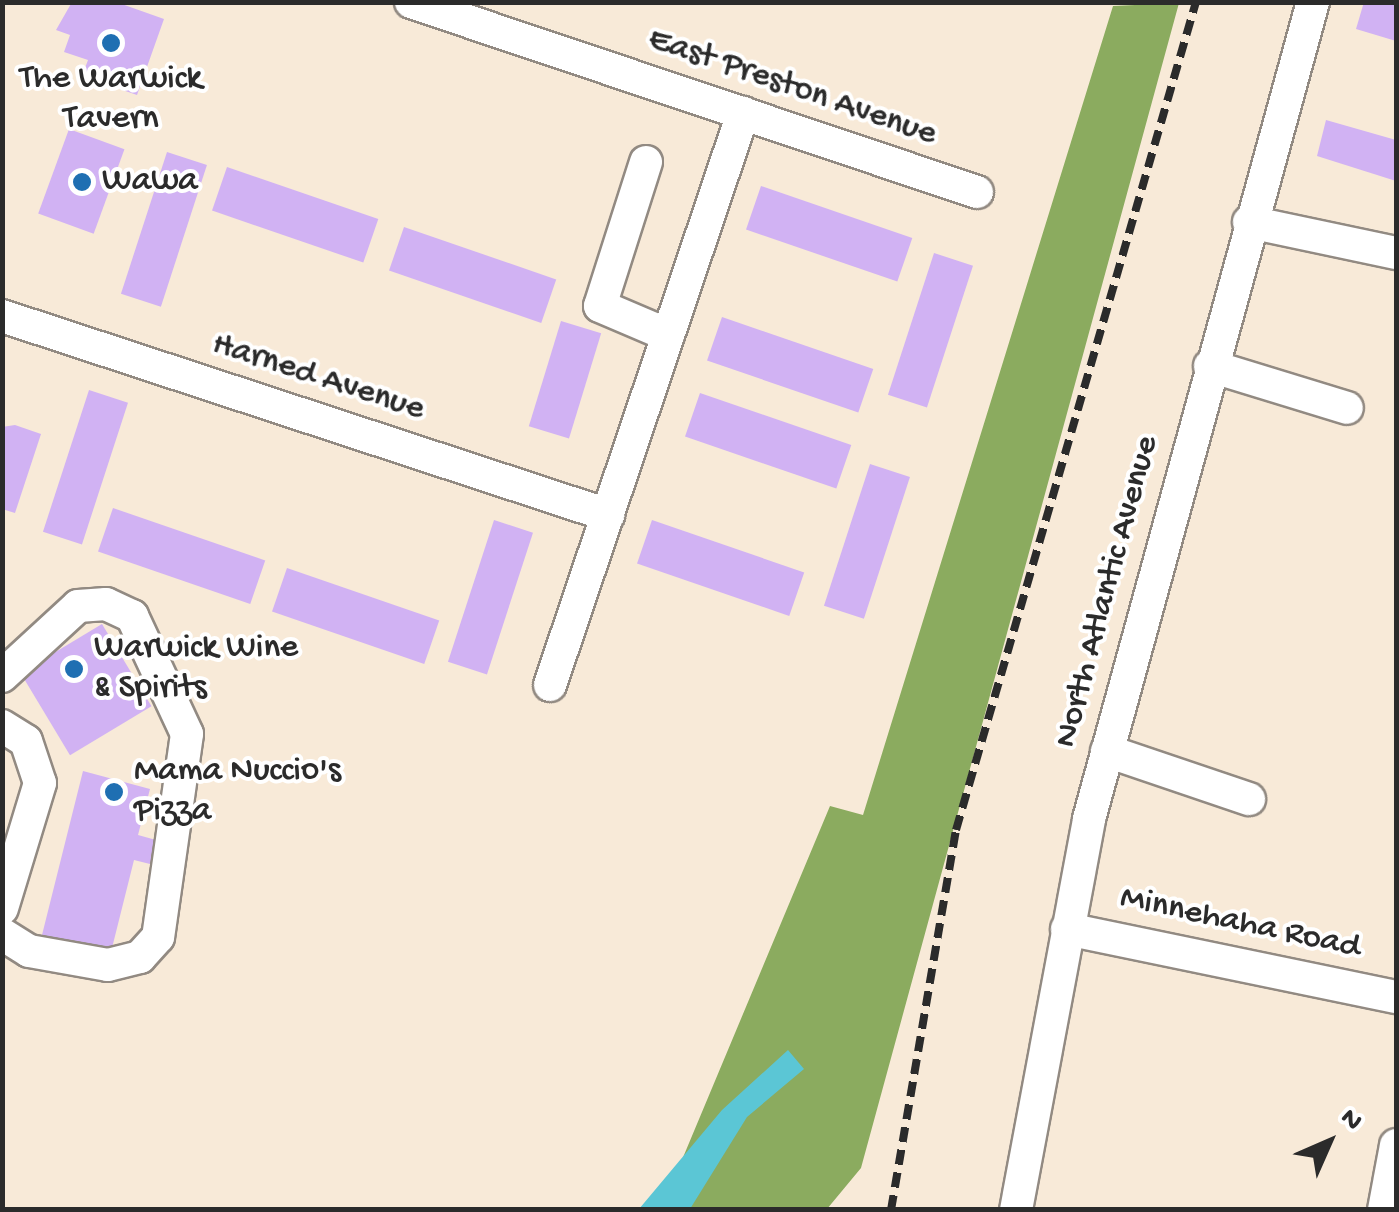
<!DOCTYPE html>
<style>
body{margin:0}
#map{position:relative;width:1399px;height:1212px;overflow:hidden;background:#f8ead8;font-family:"Gochi Hand",sans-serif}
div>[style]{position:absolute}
.forest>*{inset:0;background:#8bab5f}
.water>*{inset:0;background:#5bc6d5}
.building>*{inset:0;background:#d1b2f3;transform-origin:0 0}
.roads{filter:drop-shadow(2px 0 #928a82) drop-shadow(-2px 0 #928a82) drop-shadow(0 2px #928a82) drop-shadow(0 -2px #928a82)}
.minor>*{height:32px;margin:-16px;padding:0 16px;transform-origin:16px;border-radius:16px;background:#fff}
.rail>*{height:8px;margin-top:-4px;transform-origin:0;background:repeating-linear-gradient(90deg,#2b2b2b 0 15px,transparent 0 23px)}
.dots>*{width:28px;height:28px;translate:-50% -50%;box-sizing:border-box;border:5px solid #fff;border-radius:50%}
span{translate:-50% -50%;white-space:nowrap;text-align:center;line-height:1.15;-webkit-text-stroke:8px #fff;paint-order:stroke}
.poi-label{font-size:35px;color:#2b2b2b}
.left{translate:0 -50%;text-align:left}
.street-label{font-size:35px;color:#2b2b2b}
.frame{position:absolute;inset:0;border:5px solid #2b2b2b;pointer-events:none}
.north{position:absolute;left:1279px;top:1092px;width:100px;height:100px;-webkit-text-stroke:8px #fff;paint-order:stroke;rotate:45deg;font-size:28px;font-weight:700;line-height:40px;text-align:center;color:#2b2b2b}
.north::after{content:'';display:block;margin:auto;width:35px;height:45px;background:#2b2b2b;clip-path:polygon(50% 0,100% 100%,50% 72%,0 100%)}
</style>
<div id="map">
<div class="forest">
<div style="clip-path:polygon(1179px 3px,861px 1168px,827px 1209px,661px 1210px,830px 806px,863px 815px,1113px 6px)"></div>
</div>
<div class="water">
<div style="clip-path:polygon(788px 1050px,804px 1069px,747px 1117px,690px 1209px,639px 1209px,722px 1110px)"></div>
</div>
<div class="building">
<div style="clip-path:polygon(72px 2px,116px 2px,164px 19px,137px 95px,82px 76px,88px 60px,64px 52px,70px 35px,56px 30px)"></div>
<div style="clip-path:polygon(1364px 2px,1396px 2px,1396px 41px,1356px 29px)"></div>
<div style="clip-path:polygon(1326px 120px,1396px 140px,1396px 181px,1317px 156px)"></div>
<div style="left:69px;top:129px;width:59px;height:90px;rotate:20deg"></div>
<div style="left:167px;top:152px;width:42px;height:149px;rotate:18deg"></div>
<div style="left:227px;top:167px;width:160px;height:46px;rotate:19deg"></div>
<div style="left:761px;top:186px;width:160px;height:46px;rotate:19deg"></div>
<div style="left:404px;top:227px;width:161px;height:46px;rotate:19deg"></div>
<div style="left:934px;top:253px;width:41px;height:149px;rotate:18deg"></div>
<div style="left:722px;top:317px;width:160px;height:46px;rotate:19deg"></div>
<div style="left:561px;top:321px;width:42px;height:110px;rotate:17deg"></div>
<div style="left:89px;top:390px;width:41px;height:149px;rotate:18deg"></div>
<div style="left:700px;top:393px;width:160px;height:46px;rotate:19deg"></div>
<div style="clip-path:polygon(15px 425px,41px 434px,15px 513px,2px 509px,2px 427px)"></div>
<div style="left:870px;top:464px;width:42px;height:149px;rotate:18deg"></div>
<div style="left:113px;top:508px;width:161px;height:46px;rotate:19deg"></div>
<div style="left:494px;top:520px;width:41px;height:149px;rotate:18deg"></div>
<div style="left:652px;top:520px;width:161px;height:46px;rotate:19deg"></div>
<div style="left:287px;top:568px;width:161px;height:46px;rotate:19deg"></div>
<div style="left:102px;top:624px;width:96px;height:95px;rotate:59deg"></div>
<div style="clip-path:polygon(83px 771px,150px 789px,138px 835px,156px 840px,150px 864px,134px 860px,111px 952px,42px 935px)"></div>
</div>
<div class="roads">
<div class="minor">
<div style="left:411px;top:2px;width:597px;rotate:18.56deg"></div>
<div style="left:646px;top:162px;width:151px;rotate:107.7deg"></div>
<div style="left:600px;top:306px;width:74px;rotate:23.1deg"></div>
<div style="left:1249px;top:222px;width:150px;rotate:11.9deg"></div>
<div style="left:2px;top:316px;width:638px;rotate:18.18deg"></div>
<div style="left:1210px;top:366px;width:143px;rotate:17deg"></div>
<div style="left:2px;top:676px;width:103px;rotate:-42.6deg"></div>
<div style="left:78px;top:606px;width:28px;rotate:-4deg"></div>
<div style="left:106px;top:604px;width:29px;rotate:25deg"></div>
<div style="left:132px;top:616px;width:130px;rotate:65deg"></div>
<div style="left:187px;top:734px;width:205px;rotate:98.1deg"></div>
<div style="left:158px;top:937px;width:27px;rotate:132deg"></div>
<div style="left:140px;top:957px;width:33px;rotate:166deg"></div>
<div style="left:108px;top:965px;width:80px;rotate:-170deg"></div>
<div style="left:29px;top:951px;width:32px;rotate:-148deg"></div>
<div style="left:550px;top:685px;width:604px;rotate:-71.35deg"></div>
<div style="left:2px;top:726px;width:28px;rotate:32deg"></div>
<div style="left:26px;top:741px;width:44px;rotate:71.6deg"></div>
<div style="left:40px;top:783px;width:131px;rotate:106.9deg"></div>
<div style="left:1107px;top:751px;width:150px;rotate:18.7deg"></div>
<div style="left:1067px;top:929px;width:336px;rotate:11.7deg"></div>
<div style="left:1016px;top:1210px;width:398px;rotate:-79.4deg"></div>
<div style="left:1089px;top:819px;width:847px;rotate:-74.67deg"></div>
<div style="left:1384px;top:1210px;width:66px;rotate:-79.5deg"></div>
</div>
</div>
<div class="rail">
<div style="left:891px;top:1210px;width:386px;rotate:-80.3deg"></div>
<div style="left:956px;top:830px;width:862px;rotate:-73.84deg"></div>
</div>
<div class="dots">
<div style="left:111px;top:43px;background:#1f6fb2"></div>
<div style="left:82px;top:182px;background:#1f6fb2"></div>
<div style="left:74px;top:669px;background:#1f6fb2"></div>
<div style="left:114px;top:792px;background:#1f6fb2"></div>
</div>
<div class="poi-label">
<span style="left:111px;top:100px">The Warwick<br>Tavern</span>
<span class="left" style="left:102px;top:182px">Wawa</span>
<span class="left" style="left:94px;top:669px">Warwick Wine<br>&amp; Spirits</span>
<span class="left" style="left:134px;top:792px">Mama Nuccio's<br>Pizza</span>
</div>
<div class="street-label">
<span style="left:792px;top:88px;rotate:19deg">East Preston Avenue</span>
<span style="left:318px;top:378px;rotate:18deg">Harned Avenue</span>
<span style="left:1108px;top:592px;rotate:-75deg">North Atlantic Avenue</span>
<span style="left:1240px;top:924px;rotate:12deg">Minnehaha Road</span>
</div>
<div class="frame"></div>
<div class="north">N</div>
</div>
